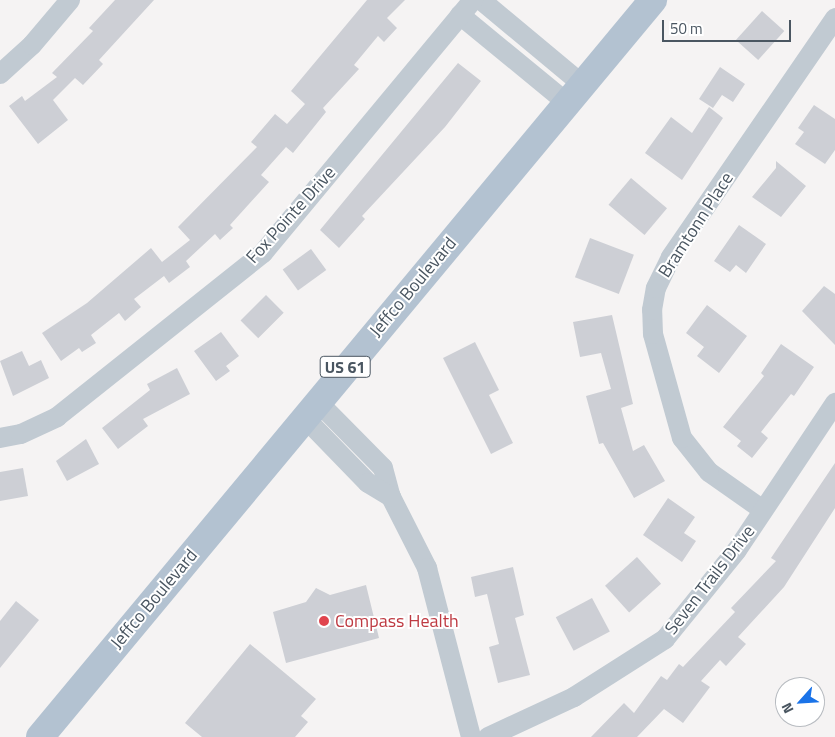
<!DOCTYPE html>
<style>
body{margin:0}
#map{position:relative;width:835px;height:737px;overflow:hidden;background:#f5f3f3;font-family:"Titillium Web",sans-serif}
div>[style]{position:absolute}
.building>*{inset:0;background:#cdcfd5;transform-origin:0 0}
.street>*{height:20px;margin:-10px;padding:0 10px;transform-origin:10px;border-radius:10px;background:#c1cad2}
.primary>*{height:28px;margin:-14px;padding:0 14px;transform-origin:14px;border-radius:14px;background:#b3c2d1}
.dots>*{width:14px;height:14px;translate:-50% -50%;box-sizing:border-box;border:2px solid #fff;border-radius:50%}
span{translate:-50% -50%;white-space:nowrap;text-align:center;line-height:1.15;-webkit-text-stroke:4px #fff;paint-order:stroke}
.shield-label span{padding:1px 4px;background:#fff;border:1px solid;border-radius:4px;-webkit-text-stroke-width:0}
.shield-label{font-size:16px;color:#4a5661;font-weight:700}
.street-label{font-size:18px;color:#4a5661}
.health-label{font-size:18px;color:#be3a42}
.left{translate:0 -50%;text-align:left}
.north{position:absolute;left:775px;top:677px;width:50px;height:50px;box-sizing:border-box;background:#fff;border:1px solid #b7bbc0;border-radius:50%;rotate:244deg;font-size:14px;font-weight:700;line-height:20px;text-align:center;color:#4a5661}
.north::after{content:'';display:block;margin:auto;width:18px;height:22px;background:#1a73e8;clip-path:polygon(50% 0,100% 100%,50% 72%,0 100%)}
.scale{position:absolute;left:662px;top:20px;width:129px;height:22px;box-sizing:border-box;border:2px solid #4a5661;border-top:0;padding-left:6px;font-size:15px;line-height:18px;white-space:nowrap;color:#4a5661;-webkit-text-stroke:4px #fff;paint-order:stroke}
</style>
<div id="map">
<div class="building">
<div style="clip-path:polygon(115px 0,154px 0,99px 60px,103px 64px,83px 85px,75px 78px,53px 100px,68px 120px,38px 144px,9px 106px,22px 96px,25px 101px,57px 77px,52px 73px,93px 31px,89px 28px)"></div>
<div style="clip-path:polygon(367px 0,405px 0,387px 18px,397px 28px,384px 42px,378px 36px,354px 65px,359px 69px,323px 108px,326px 112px,293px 153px,286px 147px,261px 175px,269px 182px,230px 225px,233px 228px,220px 240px,215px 234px,186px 261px,190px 267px,169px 283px,164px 276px,134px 299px,141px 307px,125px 321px,119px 313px,91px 335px,96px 343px,82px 352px,79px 348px,61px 361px,42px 333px,87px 303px,151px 248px,162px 262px,190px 240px,178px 227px,257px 147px,251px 142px,275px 114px,287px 124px,305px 104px,291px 91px)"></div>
<div style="left:762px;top:11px;width:30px;height:39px;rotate:42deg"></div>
<div style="clip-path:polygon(458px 63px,481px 81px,445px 127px,362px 216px,365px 219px,339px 248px,320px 230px)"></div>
<div style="clip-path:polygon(720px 67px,745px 84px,733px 102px,722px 95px,713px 108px,699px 99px)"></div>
<div style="clip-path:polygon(814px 105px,835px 119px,835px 150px,825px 164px,795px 144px,804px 132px,798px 128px)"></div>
<div style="clip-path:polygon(709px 107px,723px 118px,682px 180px,645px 153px,671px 117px,692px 133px)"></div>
<div style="clip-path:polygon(776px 161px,806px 186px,781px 217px,752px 197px,776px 168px)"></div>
<div style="left:631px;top:178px;width:47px;height:35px;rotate:40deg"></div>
<div style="clip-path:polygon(739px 225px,766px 244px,746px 273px,736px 265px,730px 272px,714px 261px)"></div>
<div style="left:590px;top:238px;width:47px;height:42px;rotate:21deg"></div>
<div style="left:311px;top:249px;width:26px;height:35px;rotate:54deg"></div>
<div style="clip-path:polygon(824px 286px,835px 294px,835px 345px,802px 311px)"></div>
<div style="left:266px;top:295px;width:25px;height:36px;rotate:45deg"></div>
<div style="clip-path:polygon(707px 305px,747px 336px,719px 373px,697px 356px,704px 347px,686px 333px)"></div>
<div style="clip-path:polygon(612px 315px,633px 404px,621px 408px,633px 451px,644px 445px,665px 481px,634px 498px,603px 443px,599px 444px,586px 396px,611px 389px,601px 353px,580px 357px,573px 322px)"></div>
<div style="clip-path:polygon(221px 332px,239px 356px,226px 366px,230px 371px,216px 381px,194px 351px)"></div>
<div style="clip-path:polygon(475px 342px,499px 390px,489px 395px,513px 443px,491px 454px,443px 358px)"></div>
<div style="clip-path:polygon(781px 344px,814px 367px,794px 396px,791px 394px,761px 432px,768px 438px,752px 458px,737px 446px,741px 441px,723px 427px,764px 376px,761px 373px)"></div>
<div style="clip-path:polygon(22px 351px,29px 366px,41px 360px,49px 378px,13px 396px,0 361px)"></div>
<div style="clip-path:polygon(177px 368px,190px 394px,143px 419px,148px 426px,118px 449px,102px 428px,150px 390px,147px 384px)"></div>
<div style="clip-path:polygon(86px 439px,99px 464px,67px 481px,56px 461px)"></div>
<div style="clip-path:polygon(835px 463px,835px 508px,784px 587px,738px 637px,746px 644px,726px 666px,720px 660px,701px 681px,710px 687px,683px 723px,664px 709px,637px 737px,591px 737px,624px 703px,634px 713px,661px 676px,667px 680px,679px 664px,683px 667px,735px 612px,731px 608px,776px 561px,771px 558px)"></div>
<div style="clip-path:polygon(23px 468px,28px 496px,0 501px,0 472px)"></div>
<div style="clip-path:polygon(668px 498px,695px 517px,684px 533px,696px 541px,682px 562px,643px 535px)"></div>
<div style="left:637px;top:557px;width:36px;height:43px;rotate:48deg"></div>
<div style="clip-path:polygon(513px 567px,524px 615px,515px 618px,530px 675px,498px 683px,489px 647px,499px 644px,487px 594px,475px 597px,471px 577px)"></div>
<div style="clip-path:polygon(366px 585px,379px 638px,286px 663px,273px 612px,306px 602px,316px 588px,330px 595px)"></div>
<div style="left:592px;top:598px;width:38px;height:41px;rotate:62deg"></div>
<div style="clip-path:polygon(16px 601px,39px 620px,0 668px,0 621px)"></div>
<div style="clip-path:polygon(250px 644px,316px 699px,301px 716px,308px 722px,295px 737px,202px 737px,185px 723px)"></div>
</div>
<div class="street">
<div style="left:481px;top:0;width:133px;rotate:39.8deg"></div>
<div style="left:460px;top:15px;width:139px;rotate:39.4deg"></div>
<div style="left:0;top:74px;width:43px;rotate:-42.2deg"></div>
<div style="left:32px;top:45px;width:59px;rotate:-49.8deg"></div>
<div style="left:316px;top:400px;width:95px;rotate:45.4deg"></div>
<div style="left:383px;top:468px;width:30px;rotate:75deg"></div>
<div style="left:391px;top:497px;width:80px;rotate:63.1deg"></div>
<div style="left:427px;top:568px;width:175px;rotate:75.4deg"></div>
<div style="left:303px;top:416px;width:93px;rotate:45.9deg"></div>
<div style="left:368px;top:483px;width:27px;rotate:31deg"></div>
<div style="left:0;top:438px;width:21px;rotate:-11deg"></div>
<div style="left:21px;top:434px;width:40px;rotate:-25deg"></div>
<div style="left:57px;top:417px;width:263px;rotate:-38.5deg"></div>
<div style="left:263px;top:253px;width:329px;rotate:-50.3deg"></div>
<div style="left:763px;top:510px;width:66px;rotate:-144.9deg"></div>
<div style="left:709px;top:472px;width:43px;rotate:-128.5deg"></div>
<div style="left:682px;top:438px;width:108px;rotate:-105.6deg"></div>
<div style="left:653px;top:334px;width:24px;rotate:-92deg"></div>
<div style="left:652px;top:310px;width:22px;rotate:-80deg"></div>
<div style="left:656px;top:288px;width:34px;rotate:-64deg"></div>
<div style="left:671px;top:257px;width:290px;rotate:-55.5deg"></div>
<div style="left:488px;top:737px;width:95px;rotate:-24.9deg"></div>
<div style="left:574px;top:697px;width:108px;rotate:-32.5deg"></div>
<div style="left:665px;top:639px;width:114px;rotate:-51deg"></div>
<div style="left:737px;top:550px;width:177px;rotate:-56.3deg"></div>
</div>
<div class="primary">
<div style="left:40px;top:737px;width:959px;rotate:-50.25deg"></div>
</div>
<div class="dots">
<div style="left:324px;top:621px;background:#e0444e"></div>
</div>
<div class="shield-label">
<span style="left:345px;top:367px">US 61</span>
</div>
<div class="street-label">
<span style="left:291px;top:215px;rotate:-48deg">Fox Pointe Drive</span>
<span style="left:696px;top:225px;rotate:-57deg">Bramtonn Place</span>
<span style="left:413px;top:287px;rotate:-50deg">Jeffco Boulevard</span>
<span style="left:710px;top:580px;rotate:-52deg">Seven Trails Drive</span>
<span style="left:154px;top:599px;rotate:-50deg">Jeffco Boulevard</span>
</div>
<div class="health-label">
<span class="left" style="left:335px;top:621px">Compass Health</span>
</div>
<div class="north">N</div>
<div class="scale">50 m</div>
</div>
